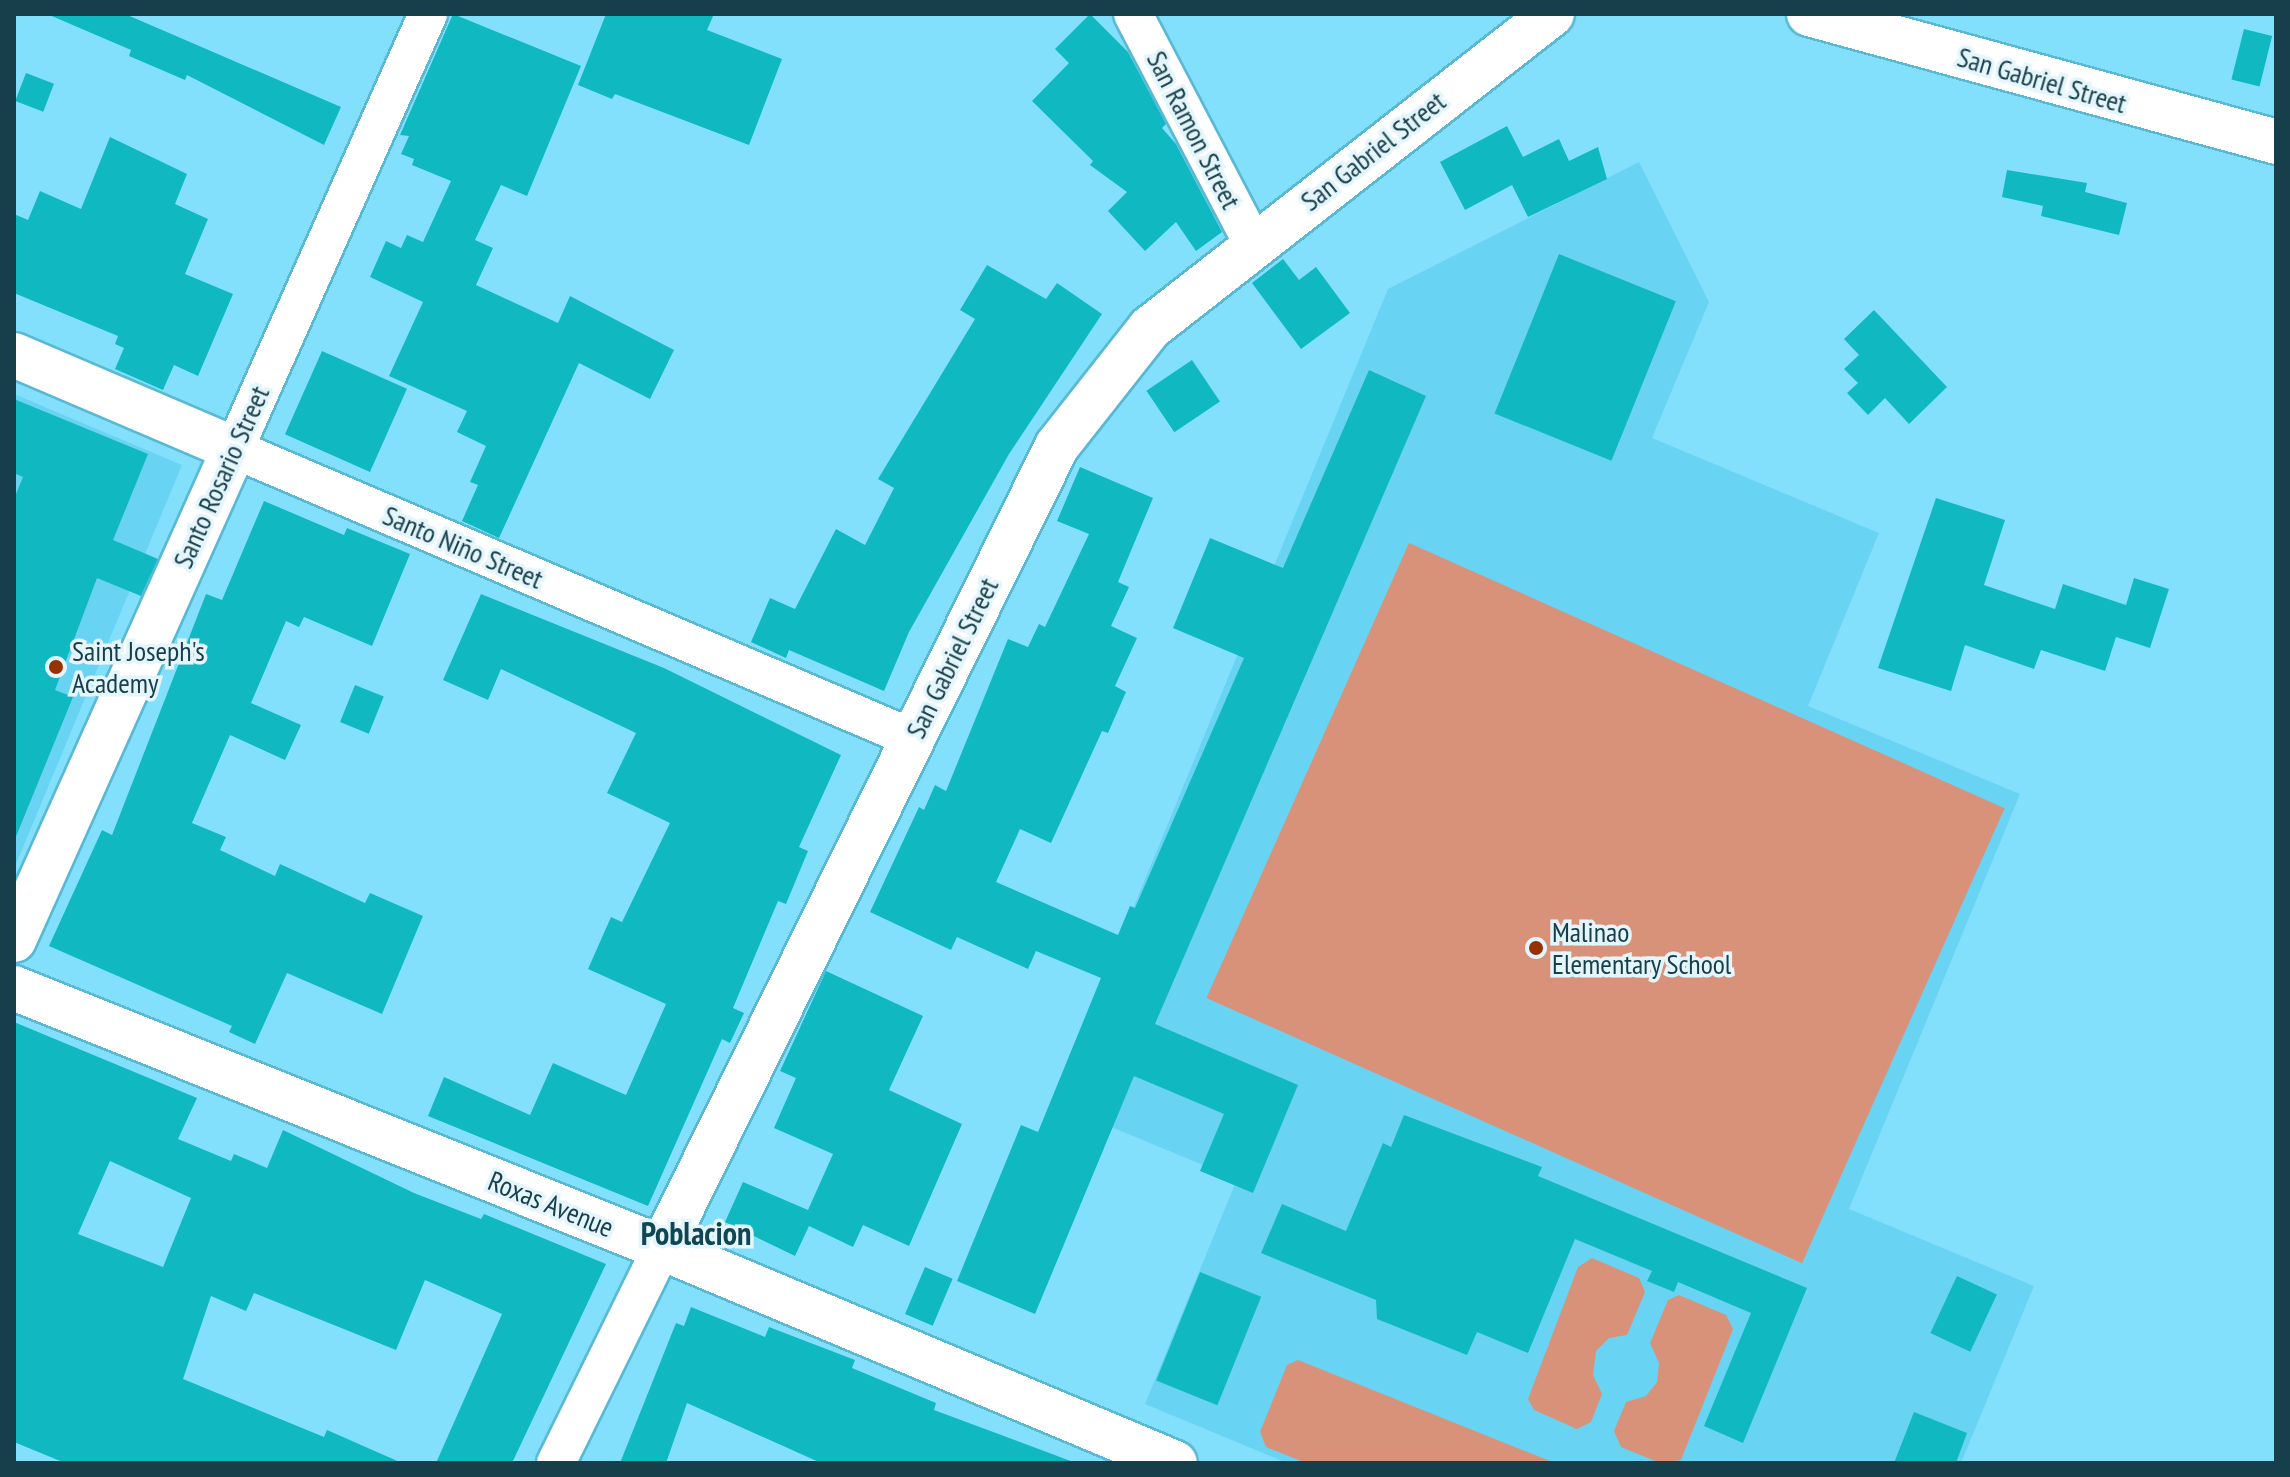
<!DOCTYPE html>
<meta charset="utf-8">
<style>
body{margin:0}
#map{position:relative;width:2290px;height:1477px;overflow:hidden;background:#83e0fd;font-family:"PT Sans Narrow",sans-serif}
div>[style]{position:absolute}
.built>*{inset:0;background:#69d3f3}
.green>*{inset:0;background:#d89279;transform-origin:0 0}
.building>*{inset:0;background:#10b9c1;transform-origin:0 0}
.roads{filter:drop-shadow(2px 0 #59b8d4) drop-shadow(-2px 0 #59b8d4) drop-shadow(0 2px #59b8d4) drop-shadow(0 -2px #59b8d4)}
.street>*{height:38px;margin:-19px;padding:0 19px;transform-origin:19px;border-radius:19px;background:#fff}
.secondary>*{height:44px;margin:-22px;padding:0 22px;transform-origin:22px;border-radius:22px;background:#fff}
.dots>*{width:22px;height:22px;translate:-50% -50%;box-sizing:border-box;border:4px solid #e4f5fb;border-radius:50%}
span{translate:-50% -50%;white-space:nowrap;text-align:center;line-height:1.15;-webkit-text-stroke:7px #e4f5fb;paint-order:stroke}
.street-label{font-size:28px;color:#173f4b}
.poi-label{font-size:28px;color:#173f4b}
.left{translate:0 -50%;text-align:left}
.quarter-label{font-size:32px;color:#104554;font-weight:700}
.frame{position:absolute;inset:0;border:16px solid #173f4b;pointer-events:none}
</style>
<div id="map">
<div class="built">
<div style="clip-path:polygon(1639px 162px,1709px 302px,1652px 438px,1879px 533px,1808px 706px,2020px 794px,1849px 1209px,2034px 1286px,1961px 1463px,1287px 1463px,1145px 1404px,1237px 1179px,1053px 1103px,1388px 289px)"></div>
<div style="clip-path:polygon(14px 394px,182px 465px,14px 869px)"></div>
</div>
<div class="green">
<div style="left:1409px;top:543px;width:652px;height:498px;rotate:24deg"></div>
<div style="clip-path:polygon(1592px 1258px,1639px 1278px,1645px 1292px,1627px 1335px,1609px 1338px,1596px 1351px,1593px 1375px,1602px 1394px,1591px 1422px,1577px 1429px,1534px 1410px,1528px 1399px,1578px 1267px)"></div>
<div style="clip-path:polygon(1679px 1295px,1726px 1315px,1733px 1329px,1681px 1460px,1660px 1463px,1621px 1447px,1614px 1431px,1626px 1402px,1646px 1396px,1657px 1382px,1659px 1363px,1650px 1343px,1668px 1300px)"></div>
<div style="clip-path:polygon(1298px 1360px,1555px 1463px,1306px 1463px,1266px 1447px,1260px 1432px,1287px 1365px)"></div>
</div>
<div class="building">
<div style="clip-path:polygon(47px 14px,125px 14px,341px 107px,324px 145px,187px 75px,185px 80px,129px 56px,131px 50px)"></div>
<div style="clip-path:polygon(453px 14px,581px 66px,527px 196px,501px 185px,475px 240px,493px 248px,476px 285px,558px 323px,570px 296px,674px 350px,650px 399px,579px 363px,499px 538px,462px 521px,478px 485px,470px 482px,486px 446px,457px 432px,467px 411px,389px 376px,423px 302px,370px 277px,386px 241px,401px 248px,407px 235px,423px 242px,451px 181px,412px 165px,414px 159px,401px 154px,409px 136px,400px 135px)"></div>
<div style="clip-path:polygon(606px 14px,714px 14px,707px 30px,782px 59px,749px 145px,615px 94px,612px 99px,578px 85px)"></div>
<div style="clip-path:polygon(1090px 14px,1128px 52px,1166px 124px,1162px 128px,1176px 144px,1222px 232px,1196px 251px,1176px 222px,1145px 251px,1108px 211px,1127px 192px,1090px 165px,1093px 161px,1032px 101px,1069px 63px,1055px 49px)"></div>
<div style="left:2244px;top:29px;width:29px;height:52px;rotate:14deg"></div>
<div style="left:26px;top:73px;width:30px;height:30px;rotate:21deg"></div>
<div style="clip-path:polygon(1507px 126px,1523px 157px,1559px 139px,1569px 161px,1598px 147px,1607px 179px,1528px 217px,1512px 185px,1465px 210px,1440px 162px)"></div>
<div style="clip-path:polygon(110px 137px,187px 174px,175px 204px,208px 219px,185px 274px,233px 294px,198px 376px,174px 365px,163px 390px,115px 369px,124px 348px,115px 344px,118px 336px,14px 293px,14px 214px,28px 220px,40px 191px,81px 209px)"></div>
<div style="clip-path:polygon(2007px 170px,2087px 183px,2085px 192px,2127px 203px,2119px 235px,2041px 216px,2043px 206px,2002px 197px)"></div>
<div style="left:1559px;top:254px;width:126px;height:172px;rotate:22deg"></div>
<div style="clip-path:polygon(1283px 259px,1299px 280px,1316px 267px,1350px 313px,1301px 349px,1252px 283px)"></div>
<div style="clip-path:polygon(987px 265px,1046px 299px,1057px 283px,1102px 314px,1009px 454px,909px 632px,884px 691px,789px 650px,786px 658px,751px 642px,770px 598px,795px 609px,836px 529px,865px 545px,894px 488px,878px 479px,975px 319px,960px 310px)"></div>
<div style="clip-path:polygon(1874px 310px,1947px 387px,1909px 424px,1885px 398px,1868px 415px,1847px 393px,1858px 383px,1844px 369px,1859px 355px,1844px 339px)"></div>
<div style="left:322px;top:351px;width:93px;height:91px;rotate:24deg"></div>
<div style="left:1192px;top:360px;width:50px;height:55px;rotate:56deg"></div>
<div style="clip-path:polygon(1369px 370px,1426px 396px,1155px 1024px,1298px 1085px,1253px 1193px,1200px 1171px,1224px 1114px,1134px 1076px,1035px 1314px,957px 1281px,1021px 1125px,1038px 1132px,1101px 978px,1036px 951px,1028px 969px,957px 937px,951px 950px,870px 912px,919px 807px,924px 810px,935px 785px,946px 791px,1008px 639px,1028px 647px,1039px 624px,1045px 627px,1089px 534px,1057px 521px,1080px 467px,1153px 498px,1118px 582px,1129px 587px,1111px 626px,1137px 638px,1115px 686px,1126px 692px,1108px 733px,1102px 731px,1051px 843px,1020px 829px,996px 882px,1118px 935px,1130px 906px,1135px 908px,1244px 658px,1173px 628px,1210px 538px,1283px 568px)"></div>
<div style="clip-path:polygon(14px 399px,148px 454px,113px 540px,158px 559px,141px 596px,97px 578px,55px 690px,73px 697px,15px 839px,14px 499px,23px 477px,14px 473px)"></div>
<div style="clip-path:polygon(1936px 498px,2005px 520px,1984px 585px,2055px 609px,2063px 584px,2126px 605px,2134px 578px,2169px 589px,2150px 648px,2116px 637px,2105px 671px,2041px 650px,2034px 669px,1965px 645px,1951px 691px,1878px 668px)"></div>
<div style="clip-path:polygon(264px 501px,344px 535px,347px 528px,410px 554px,372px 646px,304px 617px,299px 627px,286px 621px,251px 703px,301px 725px,285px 760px,230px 735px,192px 823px,226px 837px,220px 850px,275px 876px,280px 864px,365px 903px,370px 893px,423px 916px,382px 1014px,287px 973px,255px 1044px,229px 1032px,232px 1026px,49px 946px,102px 830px,112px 835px,206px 594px,222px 600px)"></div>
<div style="clip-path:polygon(481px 594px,664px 668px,841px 755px,799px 847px,808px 851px,786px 904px,778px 901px,733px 1008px,744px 1013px,730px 1043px,722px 1039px,648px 1206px,428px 1116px,444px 1077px,530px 1115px,553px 1063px,626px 1095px,666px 1004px,588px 969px,611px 917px,622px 922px,670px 823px,607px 793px,636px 733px,501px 669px,488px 700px,443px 680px)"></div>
<div style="left:355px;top:685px;width:31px;height:40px;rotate:22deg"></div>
<div style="clip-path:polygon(826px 971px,923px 1016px,889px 1090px,962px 1124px,909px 1246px,863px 1225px,853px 1247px,809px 1226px,795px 1256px,725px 1222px,743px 1182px,808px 1210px,833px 1154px,774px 1128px,796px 1078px,780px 1071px)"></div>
<div style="clip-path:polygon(evenodd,14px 1022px,197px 1098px,178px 1139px,231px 1161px,234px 1154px,267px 1168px,283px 1130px,414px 1193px,481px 1219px,484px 1214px,606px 1264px,512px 1463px,436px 1463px,502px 1314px,425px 1280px,396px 1350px,254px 1293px,246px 1311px,211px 1296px,183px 1379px,324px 1437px,327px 1430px,402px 1463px,65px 1463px,14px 1442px,14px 1022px,110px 1161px,191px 1198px,163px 1267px,78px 1234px,110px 1161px)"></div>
<div style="clip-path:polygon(1404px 1115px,1542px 1167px,1538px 1176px,1807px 1288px,1743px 1443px,1704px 1426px,1751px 1313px,1678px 1282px,1674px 1292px,1647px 1281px,1652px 1271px,1575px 1239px,1528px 1353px,1477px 1332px,1467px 1355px,1377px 1319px,1376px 1300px,1261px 1253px,1282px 1204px,1346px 1231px,1383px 1143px,1391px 1147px)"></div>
<div style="left:925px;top:1267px;width:30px;height:51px;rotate:23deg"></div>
<div style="left:1200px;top:1272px;width:66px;height:117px;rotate:22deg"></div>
<div style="left:1957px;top:1276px;width:44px;height:63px;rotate:25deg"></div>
<div style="clip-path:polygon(691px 1307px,765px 1337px,769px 1327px,855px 1360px,852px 1368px,936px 1403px,934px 1410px,1076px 1463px,821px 1463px,687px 1403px,666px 1463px,620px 1463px,676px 1323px,684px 1326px)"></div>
<div style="clip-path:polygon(1914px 1412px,1967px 1433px,1956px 1463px,1894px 1463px)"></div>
</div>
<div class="roads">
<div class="street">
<div style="left:428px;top:14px;width:476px;rotate:114deg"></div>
<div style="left:234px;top:449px;width:737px;rotate:23.09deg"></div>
<div style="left:1133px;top:14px;width:261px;rotate:62.4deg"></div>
<div style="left:556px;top:1463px;width:240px;rotate:-63.8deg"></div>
</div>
<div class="secondary">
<div style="left:1809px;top:14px;width:484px;rotate:15.3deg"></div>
<div style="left:14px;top:355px;width:239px;rotate:23.1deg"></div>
<div style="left:234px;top:449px;width:538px;rotate:114.14deg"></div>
<div style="left:14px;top:988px;width:698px;rotate:21.86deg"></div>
<div style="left:662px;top:1248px;width:556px;rotate:22.74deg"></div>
<div style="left:662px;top:1248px;width:894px;rotate:-63.78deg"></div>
<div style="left:1057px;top:446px;width:150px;rotate:-51.8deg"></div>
<div style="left:1150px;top:328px;width:510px;rotate:-37.99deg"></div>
</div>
</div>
<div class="dots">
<div style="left:56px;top:667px;background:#963100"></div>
<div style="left:1536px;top:948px;background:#963100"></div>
</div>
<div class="street-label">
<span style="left:2042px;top:80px;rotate:16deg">San Gabriel Street</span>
<span style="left:1194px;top:130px;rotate:63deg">San Ramon Street</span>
<span style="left:1373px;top:151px;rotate:-38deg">San Gabriel Street</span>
<span style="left:221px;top:477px;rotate:-66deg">Santo Rosario Street</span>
<span style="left:463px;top:547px;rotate:23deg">Santo Niño Street</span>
<span style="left:952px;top:658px;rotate:-64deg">San Gabriel Street</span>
<span style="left:551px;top:1204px;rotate:22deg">Roxas Avenue</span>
</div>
<div class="poi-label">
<span class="left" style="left:72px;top:667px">Saint Joseph's<br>Academy</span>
<span class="left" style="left:1552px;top:948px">Malinao<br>Elementary School</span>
</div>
<div class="quarter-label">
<span style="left:696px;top:1233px">Poblacion</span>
</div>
<div class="frame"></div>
</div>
